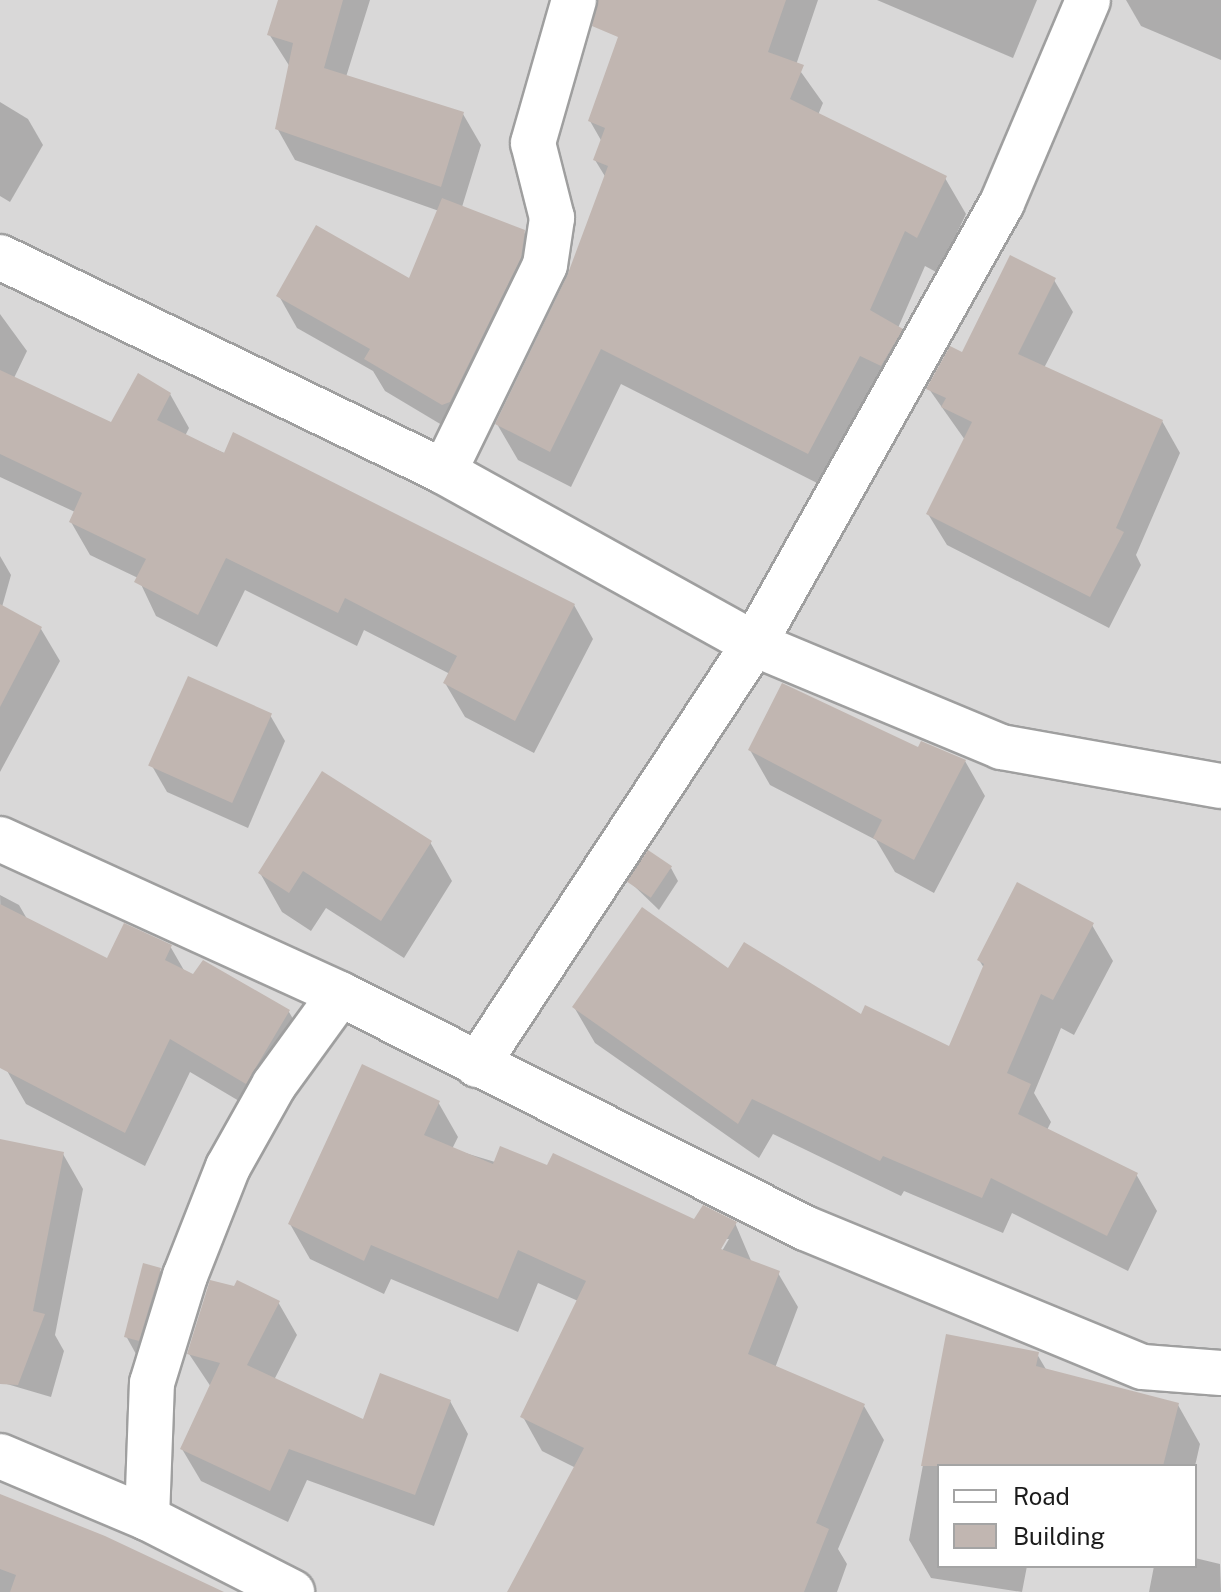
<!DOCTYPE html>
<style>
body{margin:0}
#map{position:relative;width:1221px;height:1592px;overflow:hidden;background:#ede7e1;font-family:"Public Sans",sans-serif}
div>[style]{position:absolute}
.residential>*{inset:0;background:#d9d8d8}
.shadow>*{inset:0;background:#0003}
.building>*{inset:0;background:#c1b6b1;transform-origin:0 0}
.roads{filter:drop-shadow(2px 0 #9f9f9f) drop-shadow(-2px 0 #9f9f9f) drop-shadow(0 2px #9f9f9f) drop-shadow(0 -2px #9f9f9f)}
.minor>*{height:44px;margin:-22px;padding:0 22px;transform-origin:22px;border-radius:22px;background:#fff}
span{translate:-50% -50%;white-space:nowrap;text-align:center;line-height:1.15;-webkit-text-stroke:6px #fff;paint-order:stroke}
.legend{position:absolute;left:937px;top:1464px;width:260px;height:104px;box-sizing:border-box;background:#fff;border:2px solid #a4a4a4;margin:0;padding:10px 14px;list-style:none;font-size:24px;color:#1b1b1b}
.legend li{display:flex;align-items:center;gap:16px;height:40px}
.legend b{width:40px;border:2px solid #a4a4a4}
</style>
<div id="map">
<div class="residential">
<div style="clip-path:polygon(evenodd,0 0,1221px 0,1221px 1592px,0 1592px,0 0,939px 1466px,1195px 1466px,1195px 1566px,939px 1566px,939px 1466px)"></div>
</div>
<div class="shadow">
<div style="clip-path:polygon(280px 0,370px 0,346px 77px,463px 114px,481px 145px,462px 207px,524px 232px,542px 264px,462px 437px,385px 391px,373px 371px,297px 328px,279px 296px,410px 281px,439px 211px,295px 160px,277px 128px,290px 67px,269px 34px)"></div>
<div style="clip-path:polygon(649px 0,818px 0,796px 65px,823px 103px,818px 115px,945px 178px,966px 214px,938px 273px,925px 266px,898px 328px,922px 366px,829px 489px,621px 384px,571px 487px,518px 460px,497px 424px,569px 277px,606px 178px,595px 160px,602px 142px,590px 121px)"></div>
<div style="clip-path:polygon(877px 0,1037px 0,1013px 58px)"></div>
<div style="clip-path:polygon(1126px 0,1221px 0,1221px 60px,1141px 26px)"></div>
<div style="clip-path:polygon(0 102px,28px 119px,43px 145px,10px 202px,0 196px)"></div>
<div style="clip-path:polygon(1054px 280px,1073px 312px,1044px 368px,1162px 421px,1180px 453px,1136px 555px,1141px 565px,1109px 628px,947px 545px,928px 514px,965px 440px,929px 389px)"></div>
<div style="clip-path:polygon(0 314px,27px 351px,14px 378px,112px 425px,170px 394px,189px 428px,185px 436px,574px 605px,593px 639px,534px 753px,465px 717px,445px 683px,450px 674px,364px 630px,357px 646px,245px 590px,217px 647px,156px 616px,138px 578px,90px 555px,71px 522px,75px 512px,0 477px)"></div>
<div style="clip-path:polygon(0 556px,11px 575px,2px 607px,41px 629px,60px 661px,0 772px)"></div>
<div style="clip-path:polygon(270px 715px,285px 741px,248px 828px,167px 792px,152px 766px)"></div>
<div style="clip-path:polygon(750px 750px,919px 750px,965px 761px,985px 796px,934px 893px,895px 872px,876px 840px,770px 785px)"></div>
<div style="clip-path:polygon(430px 842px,452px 881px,404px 958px,326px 908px,311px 931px,282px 912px,260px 873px)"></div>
<div style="clip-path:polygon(671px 868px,678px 881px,659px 910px,630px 882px)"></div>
<div style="clip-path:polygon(0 895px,19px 905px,34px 931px,108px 961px,170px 946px,185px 972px,289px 1012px,309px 1046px,266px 1117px,190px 1072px,145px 1166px,26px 1104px,6px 1069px)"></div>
<div style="clip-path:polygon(1092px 925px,1113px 961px,1074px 1035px,1061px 1028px,1034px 1093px,1051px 1122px,1047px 1130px,1136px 1174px,1157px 1211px,1128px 1271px,1012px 1213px,1003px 1233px,904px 1191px,901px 1196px,773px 1134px,759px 1158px,595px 1043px,574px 1007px,728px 971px,950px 1049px,984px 968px,979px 960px)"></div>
<div style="clip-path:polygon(evenodd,438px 1102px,458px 1137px,452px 1149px,695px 1222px,735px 1223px,752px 1263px,778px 1273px,798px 1307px,775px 1368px,864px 1406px,884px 1440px,838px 1549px,847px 1564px,837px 1592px,509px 1592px,576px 1468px,542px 1451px,523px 1417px,578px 1301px,538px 1283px,518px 1332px,391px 1279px,384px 1294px,310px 1259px,290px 1224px,438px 1102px,724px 1239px,729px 1239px,718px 1258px,724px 1239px)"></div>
<div style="clip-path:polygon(0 1141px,63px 1154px,83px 1189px,55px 1335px,64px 1351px,51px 1397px,0 1382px)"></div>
<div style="clip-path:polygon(160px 1270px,175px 1296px,141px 1363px,126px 1336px)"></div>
<div style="clip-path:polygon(278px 1302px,297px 1335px,274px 1380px,364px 1421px,450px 1401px,468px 1434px,434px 1526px,307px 1480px,288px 1522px,201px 1481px,182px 1449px,211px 1387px,189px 1354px)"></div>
<div style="clip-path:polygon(947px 1336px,1037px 1354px,1047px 1371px,1178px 1405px,1200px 1444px,1195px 1466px,939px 1466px,939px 1566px,1027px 1566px,1022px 1592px,931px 1578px,909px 1540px)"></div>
<div style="clip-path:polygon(0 1495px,206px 1592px,0 1592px)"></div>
<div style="clip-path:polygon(1195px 1558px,1220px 1564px,1221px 1592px,1149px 1592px,1154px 1566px,1195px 1566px)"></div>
</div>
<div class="building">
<div style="clip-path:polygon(278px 0,343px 0,324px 68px,464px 112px,441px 187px,275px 129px,293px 43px,267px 35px)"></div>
<div style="clip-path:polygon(598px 0,786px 0,768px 52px,804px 65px,790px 99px,947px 176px,917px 238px,905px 231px,870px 310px,903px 329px,881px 366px,860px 356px,808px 454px,601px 349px,550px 452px,495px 424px,567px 276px,608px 166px,593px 160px,605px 128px,588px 121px,618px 37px,592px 26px)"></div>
<div style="clip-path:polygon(442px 198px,525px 230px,521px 258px,450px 402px,442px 405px,364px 359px,370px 349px,276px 296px,316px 225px,409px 278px)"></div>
<div style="clip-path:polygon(1010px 255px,1056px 278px,1018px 354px,1163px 420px,1116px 528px,1124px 532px,1090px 597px,926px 514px,972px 422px,941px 407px,946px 398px,926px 389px,950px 346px,962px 352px)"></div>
<div style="clip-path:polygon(0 370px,111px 422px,138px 373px,171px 393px,157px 420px,224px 453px,233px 432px,575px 604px,515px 721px,443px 683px,457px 656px,345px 598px,338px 613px,226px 558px,198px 615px,134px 582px,146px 559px,69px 522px,82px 493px,0 454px)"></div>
<div style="clip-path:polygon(0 604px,42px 627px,0 707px)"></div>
<div style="left:188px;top:676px;width:92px;height:98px;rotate:24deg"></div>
<div style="clip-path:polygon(782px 683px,918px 747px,921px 741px,966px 760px,914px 860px,873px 838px,882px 820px,748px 750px)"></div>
<div style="clip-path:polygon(322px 771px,432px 841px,381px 921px,303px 871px,289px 893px,258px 873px)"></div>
<div style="left:648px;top:850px;width:29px;height:38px;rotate:34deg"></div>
<div style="clip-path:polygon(1017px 882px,1094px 923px,1053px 1000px,1041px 994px,1007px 1073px,1031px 1084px,1018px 1114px,1138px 1173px,1107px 1236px,991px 1178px,982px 1198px,883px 1156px,880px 1161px,752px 1099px,738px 1124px,572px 1007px,642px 907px,728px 968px,744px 942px,861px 1014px,865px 1005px,949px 1046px,984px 964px,977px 960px)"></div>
<div style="clip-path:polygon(0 904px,107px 958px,124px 923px,172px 945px,165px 960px,193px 974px,203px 960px,290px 1010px,246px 1084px,170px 1039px,125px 1133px,0 1068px)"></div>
<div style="clip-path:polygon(362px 1064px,440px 1101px,424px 1135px,493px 1164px,500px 1146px,547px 1165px,553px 1153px,694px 1219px,703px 1205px,737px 1222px,721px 1249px,780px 1271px,748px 1354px,865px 1404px,816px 1523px,829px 1529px,804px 1592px,507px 1592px,584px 1448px,520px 1417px,586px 1281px,518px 1250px,498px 1299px,371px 1245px,364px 1261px,288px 1224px)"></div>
<div style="clip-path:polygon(0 1139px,64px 1152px,33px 1311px,45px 1314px,18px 1385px,0 1384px)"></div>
<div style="clip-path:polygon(143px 1263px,161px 1268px,139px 1341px,124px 1337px)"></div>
<div style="clip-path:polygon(210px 1280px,234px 1286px,237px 1280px,280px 1301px,247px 1365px,363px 1419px,380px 1373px,451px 1400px,415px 1495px,289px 1449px,270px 1491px,180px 1449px,220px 1363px,187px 1354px)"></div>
<div style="clip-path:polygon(946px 1334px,1039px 1352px,1036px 1366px,1179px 1403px,1163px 1466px,921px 1466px)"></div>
<div style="clip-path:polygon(0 1494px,105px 1536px,224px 1592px,10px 1592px,16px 1575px,0 1569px)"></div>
</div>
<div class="roads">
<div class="minor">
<div style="left:0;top:257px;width:493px;rotate:25.8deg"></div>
<div style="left:444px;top:472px;width:355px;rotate:29deg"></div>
<div style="left:754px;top:644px;width:268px;rotate:22.6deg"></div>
<div style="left:1001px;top:747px;width:223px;rotate:10.1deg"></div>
<div style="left:444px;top:472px;width:230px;rotate:-64deg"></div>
<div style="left:545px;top:265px;width:48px;rotate:-81.5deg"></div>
<div style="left:552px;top:218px;width:77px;rotate:-104.2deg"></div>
<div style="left:533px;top:143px;width:149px;rotate:-74deg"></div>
<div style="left:0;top:839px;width:374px;rotate:24.5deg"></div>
<div style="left:340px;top:994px;width:521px;rotate:26.71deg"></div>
<div style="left:805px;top:1228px;width:365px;rotate:22.4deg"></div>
<div style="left:1143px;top:1367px;width:78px;rotate:4.4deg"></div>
<div style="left:477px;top:1065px;width:504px;rotate:-56.66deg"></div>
<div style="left:754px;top:644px;width:506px;rotate:-60.65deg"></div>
<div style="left:1002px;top:203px;width:220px;rotate:-67deg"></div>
<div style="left:0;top:1456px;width:160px;rotate:22.9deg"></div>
<div style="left:147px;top:1518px;width:163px;rotate:27deg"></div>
<div style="left:147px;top:1518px;width:135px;rotate:-87.9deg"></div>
<div style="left:152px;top:1383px;width:112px;rotate:-72.9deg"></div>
<div style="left:185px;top:1276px;width:117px;rotate:-68.5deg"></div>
<div style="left:228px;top:1167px;width:94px;rotate:-60.7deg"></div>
<div style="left:274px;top:1085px;width:112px;rotate:-54deg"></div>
</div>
</div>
<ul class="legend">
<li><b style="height:10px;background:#fff"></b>Road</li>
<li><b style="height:22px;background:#c1b6b1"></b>Building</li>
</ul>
</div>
